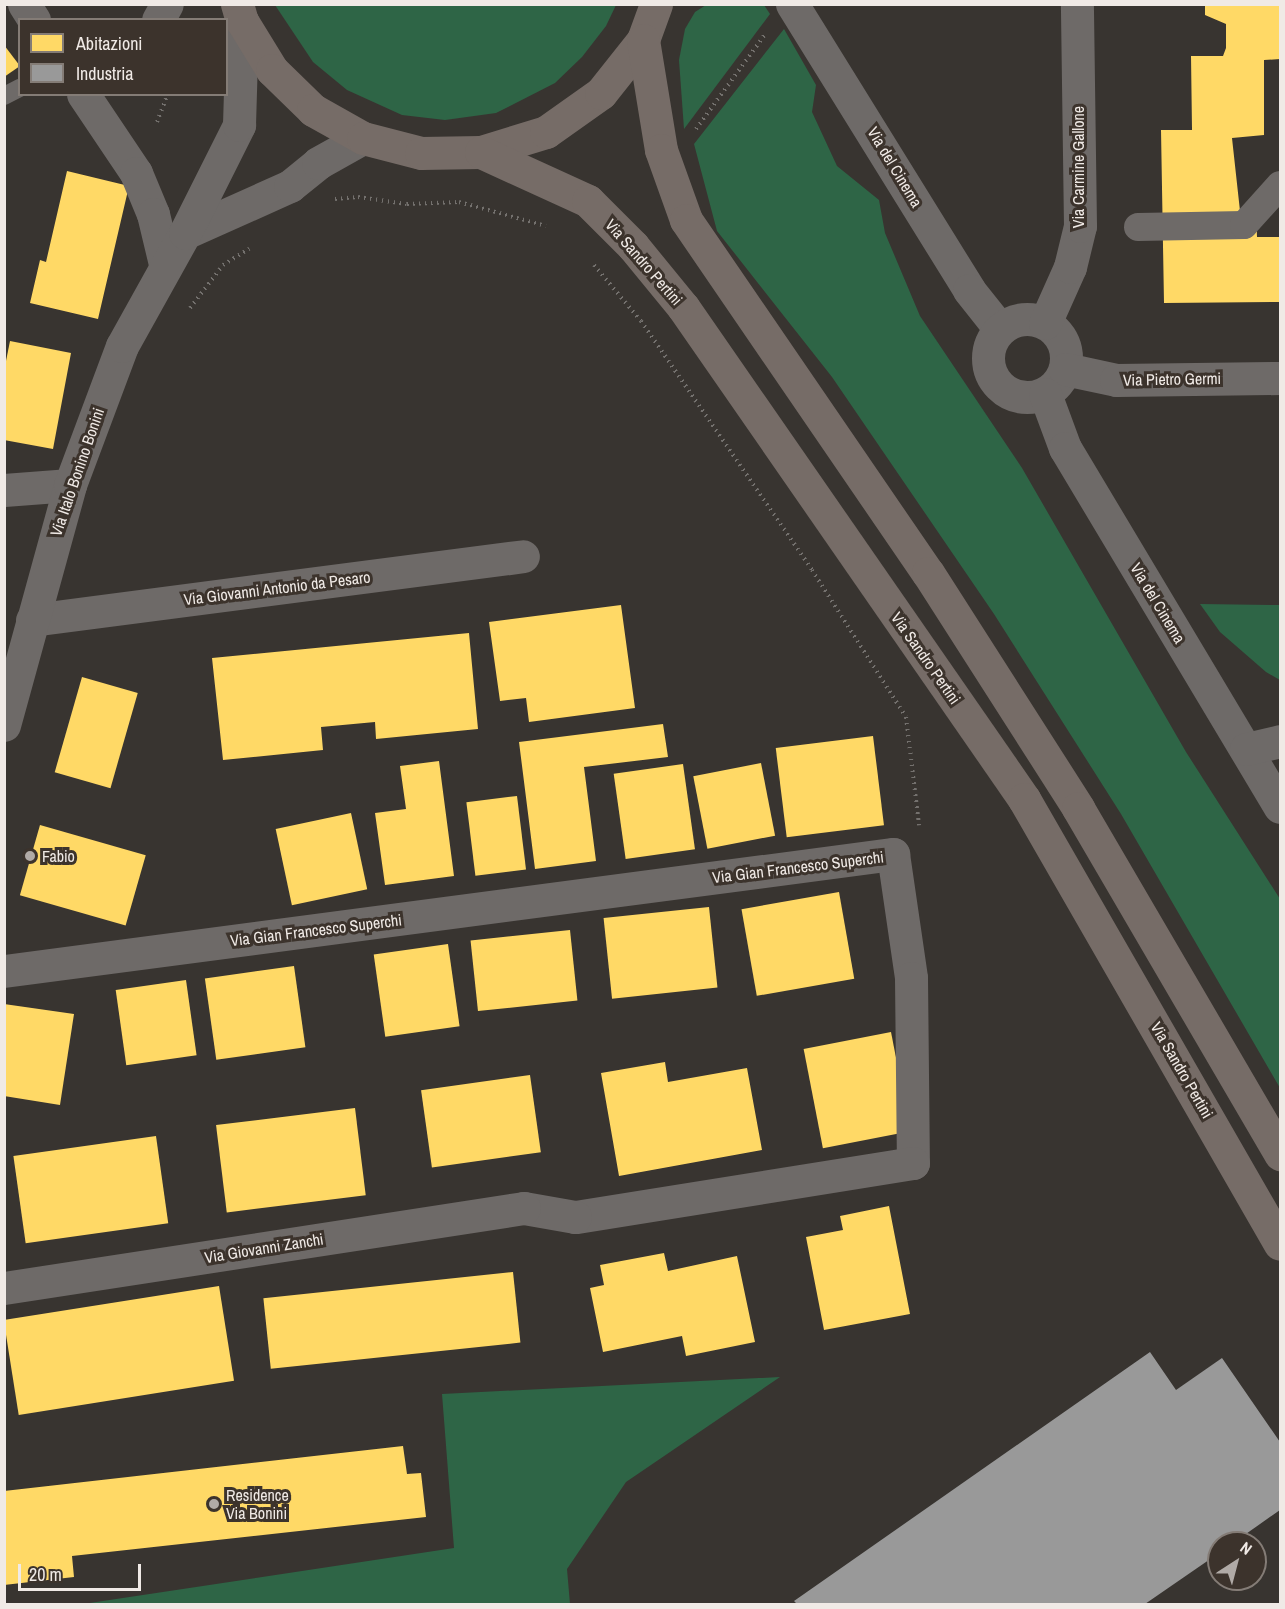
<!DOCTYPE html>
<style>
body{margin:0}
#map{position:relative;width:1285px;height:1609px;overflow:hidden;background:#383430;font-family:"Archivo Narrow",sans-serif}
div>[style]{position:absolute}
.green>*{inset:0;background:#2e6546}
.homes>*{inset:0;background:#ffd966;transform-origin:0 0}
.industry>*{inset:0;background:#999}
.path>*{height:4px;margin-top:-2px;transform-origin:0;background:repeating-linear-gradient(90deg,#74716e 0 1.5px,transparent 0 6px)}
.service>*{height:18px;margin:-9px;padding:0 9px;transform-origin:9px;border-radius:9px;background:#6e6a68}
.pedestrian>*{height:28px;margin:-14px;padding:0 14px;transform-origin:14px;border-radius:14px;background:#6e6a68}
.minor>*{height:33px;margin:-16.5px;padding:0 16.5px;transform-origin:16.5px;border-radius:16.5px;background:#6e6a68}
.minor>.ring{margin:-16.5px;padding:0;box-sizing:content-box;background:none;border:33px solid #6e6a68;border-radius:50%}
.secondary>*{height:33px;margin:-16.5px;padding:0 16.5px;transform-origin:16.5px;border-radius:16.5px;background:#6e6a68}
.primary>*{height:33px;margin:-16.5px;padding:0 16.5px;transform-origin:16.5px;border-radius:16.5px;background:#766c67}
.dots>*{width:16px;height:16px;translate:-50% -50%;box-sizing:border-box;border:3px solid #3c332c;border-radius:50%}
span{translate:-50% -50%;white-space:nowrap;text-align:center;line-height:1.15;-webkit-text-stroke:6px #3c332c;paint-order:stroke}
.street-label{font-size:16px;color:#f0eae6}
.poi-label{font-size:16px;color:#f0eae6}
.left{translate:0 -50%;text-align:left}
.frame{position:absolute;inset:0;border:6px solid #f0eae6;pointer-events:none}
.legend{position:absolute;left:18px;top:18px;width:210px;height:78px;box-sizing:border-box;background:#3c332c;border:2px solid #847c76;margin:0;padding:8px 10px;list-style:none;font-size:18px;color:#f0eae6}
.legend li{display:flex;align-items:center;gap:12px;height:30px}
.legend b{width:30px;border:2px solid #847c76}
.north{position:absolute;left:1207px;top:1531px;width:60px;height:60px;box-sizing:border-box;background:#3c332c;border:2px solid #847c76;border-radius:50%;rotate:36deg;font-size:16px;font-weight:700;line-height:24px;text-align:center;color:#f0eae6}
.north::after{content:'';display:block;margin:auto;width:21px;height:27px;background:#b0aaa6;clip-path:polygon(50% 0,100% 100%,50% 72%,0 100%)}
.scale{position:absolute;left:18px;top:1564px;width:123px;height:27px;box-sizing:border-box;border:3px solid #f0eae6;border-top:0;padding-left:8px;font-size:18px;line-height:21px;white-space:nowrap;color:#f0eae6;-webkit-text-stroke:4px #3c332c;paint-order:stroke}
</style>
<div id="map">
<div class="green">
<div style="clip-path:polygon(275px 5px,616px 5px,606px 26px,582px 57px,555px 83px,496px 113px,445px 120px,402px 115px,347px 90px,313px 62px)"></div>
<div style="clip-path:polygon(706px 5px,764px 5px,770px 14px,684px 129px,679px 60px,685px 29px,695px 12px)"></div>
<div style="clip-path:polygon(784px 29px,816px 85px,812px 112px,837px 166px,879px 200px,885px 233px,920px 316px,1022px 468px,1186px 752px,1280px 899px,1280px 1088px,1121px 814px,994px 614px,832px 377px,717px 231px,694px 144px)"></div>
<div style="clip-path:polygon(1200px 604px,1280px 605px,1280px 680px,1266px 672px,1220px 632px)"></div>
<div style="clip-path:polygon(780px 1377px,626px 1482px,567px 1569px,570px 1604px,83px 1604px,454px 1548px,442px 1394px)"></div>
</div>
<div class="homes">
<div style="clip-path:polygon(1205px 4px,1280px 4px,1280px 59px,1264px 60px,1264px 135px,1232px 138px,1240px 211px,1256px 210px,1257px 237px,1280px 237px,1280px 302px,1164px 303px,1161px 130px,1192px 130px,1191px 56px,1223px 56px,1226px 48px,1226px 24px,1205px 15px)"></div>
<div style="clip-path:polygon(4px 45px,20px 66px,4px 77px)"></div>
<div style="clip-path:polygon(67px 171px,129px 186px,98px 319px,30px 303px,40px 260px,46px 262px)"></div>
<div style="clip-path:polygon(10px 341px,71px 353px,53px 449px,4px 440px,4px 371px)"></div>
<div style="clip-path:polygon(621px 605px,635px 708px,529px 722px,526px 698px,500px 701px,489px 622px)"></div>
<div style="clip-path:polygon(469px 633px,478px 729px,376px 739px,375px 722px,321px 727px,323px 750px,223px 760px,212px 658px)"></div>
<div style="left:82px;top:677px;width:58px;height:99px;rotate:16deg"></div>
<div style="clip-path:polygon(663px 724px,668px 757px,584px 767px,596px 861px,535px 869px,519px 742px)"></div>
<div style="left:873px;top:736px;width:90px;height:98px;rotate:83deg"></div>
<div style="clip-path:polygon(439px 761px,454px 876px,385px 885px,375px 813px,406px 809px,400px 766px)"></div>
<div style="left:761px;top:763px;width:74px;height:69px;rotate:79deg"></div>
<div style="left:683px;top:764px;width:86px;height:70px;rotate:82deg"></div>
<div style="left:517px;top:796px;width:74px;height:51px;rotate:83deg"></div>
<div style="left:351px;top:813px;width:78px;height:77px;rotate:78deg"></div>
<div style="left:40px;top:825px;width:110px;height:73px;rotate:16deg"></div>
<div style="left:839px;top:892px;width:88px;height:99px;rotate:80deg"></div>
<div style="left:709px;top:907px;width:81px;height:106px;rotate:84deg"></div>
<div style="left:570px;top:930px;width:71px;height:100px;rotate:84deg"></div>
<div style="left:448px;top:944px;width:83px;height:75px;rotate:82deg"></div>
<div style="left:294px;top:966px;width:82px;height:90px;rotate:82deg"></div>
<div style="left:186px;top:980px;width:76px;height:71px;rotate:82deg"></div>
<div style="clip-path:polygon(4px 1004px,74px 1014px,60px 1105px,4px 1096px)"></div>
<div style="left:891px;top:1032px;width:101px;height:89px;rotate:79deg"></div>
<div style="clip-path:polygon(665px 1062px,668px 1082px,747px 1068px,762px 1150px,619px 1176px,601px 1073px)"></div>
<div style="left:530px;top:1075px;width:78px;height:110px;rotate:82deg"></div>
<div style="left:355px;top:1108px;width:88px;height:140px;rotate:83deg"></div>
<div style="left:156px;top:1136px;width:88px;height:144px;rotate:82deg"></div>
<div style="clip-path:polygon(889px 1206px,910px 1314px,824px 1330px,806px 1237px,843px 1230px,840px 1216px)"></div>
<div style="clip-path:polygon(664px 1253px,668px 1271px,737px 1256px,755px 1342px,686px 1356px,682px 1336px,603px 1352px,590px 1288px,604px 1285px,600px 1265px)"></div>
<div style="left:513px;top:1272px;width:71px;height:251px;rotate:84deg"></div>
<div style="left:219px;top:1286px;width:96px;height:218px;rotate:81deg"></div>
<div style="clip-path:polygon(403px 1446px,407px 1474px,421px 1473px,426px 1517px,72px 1556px,74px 1577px,4px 1585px,4px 1491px)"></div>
</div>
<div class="industry">
<div style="clip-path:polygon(1150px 1352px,1176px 1390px,1222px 1358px,1280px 1442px,1280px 1510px,1233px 1543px,1219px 1543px,1219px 1553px,1145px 1604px,797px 1604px,794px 1601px)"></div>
</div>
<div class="path">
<div style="left:157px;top:122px;width:30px;rotate:-69deg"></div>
<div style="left:696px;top:129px;width:119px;rotate:-53.9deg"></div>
<div style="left:335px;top:199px;width:23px;rotate:-5deg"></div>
<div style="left:358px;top:197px;width:49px;rotate:8.1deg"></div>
<div style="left:407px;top:204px;width:52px;rotate:-2.2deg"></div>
<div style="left:459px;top:202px;width:90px;rotate:15.4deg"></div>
<div style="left:594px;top:265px;width:73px;rotate:50deg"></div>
<div style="left:641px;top:321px;width:302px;rotate:55.5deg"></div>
<div style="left:812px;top:570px;width:174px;rotate:57.4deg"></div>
<div style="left:906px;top:717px;width:109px;rotate:83.1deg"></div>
<div style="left:190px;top:308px;width:54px;rotate:-52.5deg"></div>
<div style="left:223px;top:265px;width:31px;rotate:-32deg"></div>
</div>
<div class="service">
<div style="left:4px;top:96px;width:18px;rotate:-27deg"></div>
</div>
<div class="pedestrian">
<div style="left:1138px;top:227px;width:106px;rotate:-1.1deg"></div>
<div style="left:1244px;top:225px;width:54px;rotate:-48deg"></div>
</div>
<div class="minor">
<div style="left:24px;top:4px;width:19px;rotate:58deg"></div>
<div style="left:792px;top:4px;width:336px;rotate:58.2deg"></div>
<div style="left:969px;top:290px;width:50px;rotate:51.5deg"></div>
<div style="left:158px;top:20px;width:18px;rotate:-61deg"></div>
<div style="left:83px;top:94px;width:95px;rotate:56.1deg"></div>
<div style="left:136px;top:173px;width:44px;rotate:67.5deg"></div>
<div style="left:153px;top:214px;width:51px;rotate:76.5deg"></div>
<div class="ring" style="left:988px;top:319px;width:45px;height:45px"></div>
<div style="left:1045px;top:323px;width:61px;rotate:-65.9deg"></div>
<div style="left:1070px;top:267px;width:42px;rotate:-76.3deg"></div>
<div style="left:1080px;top:226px;width:222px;rotate:-90.8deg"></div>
<div style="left:1065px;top:369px;width:52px;rotate:12.2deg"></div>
<div style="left:1116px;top:380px;width:164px;rotate:-0.7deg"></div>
<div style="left:1045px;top:394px;width:58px;rotate:69.7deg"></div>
<div style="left:1065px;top:448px;width:418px;rotate:59.1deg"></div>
<div style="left:4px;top:490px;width:66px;rotate:-4.3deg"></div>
<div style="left:32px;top:620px;width:495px;rotate:-7.4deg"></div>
<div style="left:1246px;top:749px;width:35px;rotate:-13deg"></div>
<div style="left:4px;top:971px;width:897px;rotate:-7.5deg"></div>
<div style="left:893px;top:854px;width:125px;rotate:81.7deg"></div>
<div style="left:911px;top:978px;width:185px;rotate:89.4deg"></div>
<div style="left:913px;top:1163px;width:342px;rotate:170.9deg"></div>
<div style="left:575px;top:1217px;width:52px;rotate:-170deg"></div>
<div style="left:524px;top:1208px;width:526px;rotate:171.25deg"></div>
</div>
<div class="secondary">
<div style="left:185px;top:233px;width:115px;rotate:-24.1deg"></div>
<div style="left:290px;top:186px;width:36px;rotate:-39deg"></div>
<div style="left:318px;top:163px;width:51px;rotate:-29.1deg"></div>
<div style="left:4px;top:725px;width:249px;rotate:-74.6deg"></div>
<div style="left:70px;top:485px;width:148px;rotate:-69.5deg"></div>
<div style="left:122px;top:346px;width:129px;rotate:-60.9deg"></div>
<div style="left:185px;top:233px;width:121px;rotate:-63.4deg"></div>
<div style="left:239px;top:125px;width:104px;rotate:-88.3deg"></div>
</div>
<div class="primary">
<div style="left:237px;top:4px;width:18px;rotate:74deg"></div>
<div style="left:242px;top:21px;width:57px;rotate:58.5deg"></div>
<div style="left:272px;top:70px;width:57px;rotate:44.3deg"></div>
<div style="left:313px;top:110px;width:57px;rotate:29.2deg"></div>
<div style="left:363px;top:138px;width:60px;rotate:14.5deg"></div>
<div style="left:421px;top:153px;width:60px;rotate:-1deg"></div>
<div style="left:481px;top:152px;width:68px;rotate:-17.1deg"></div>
<div style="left:546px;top:132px;width:67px;rotate:-35.3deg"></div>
<div style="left:601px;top:93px;width:68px;rotate:-51.6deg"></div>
<div style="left:643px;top:40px;width:38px;rotate:-70deg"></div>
<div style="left:643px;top:40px;width:111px;rotate:80.7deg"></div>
<div style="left:661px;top:150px;width:74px;rotate:70.3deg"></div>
<div style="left:686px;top:220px;width:428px;rotate:55.6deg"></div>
<div style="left:928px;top:573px;width:279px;rotate:57.4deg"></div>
<div style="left:1078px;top:808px;width:401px;rotate:59.7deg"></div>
<div style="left:481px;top:152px;width:118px;rotate:24.6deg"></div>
<div style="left:588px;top:201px;width:64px;rotate:45deg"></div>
<div style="left:633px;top:246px;width:79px;rotate:50.7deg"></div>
<div style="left:683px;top:307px;width:599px;rotate:55.27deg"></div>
<div style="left:1024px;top:799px;width:513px;rotate:60.09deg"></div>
</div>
<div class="dots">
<div style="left:30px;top:856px;background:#b0aaa6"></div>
<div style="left:214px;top:1504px;background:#b0aaa6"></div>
</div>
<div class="street-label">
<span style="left:895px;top:167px;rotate:59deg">Via del Cinema</span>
<span style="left:1078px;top:167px;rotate:-90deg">Via Carmine Gallone</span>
<span style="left:644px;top:262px;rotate:49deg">Via Sandro Pertini</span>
<span style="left:1172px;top:379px;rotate:-1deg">Via Pietro Germi</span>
<span style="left:77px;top:472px;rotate:-71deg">Via Italo Bonino Bonini</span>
<span style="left:277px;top:588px;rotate:-7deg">Via Giovanni Antonio da Pesaro</span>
<span style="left:1158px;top:603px;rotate:59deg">Via del Cinema</span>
<span style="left:926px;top:658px;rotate:55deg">Via Sandro Pertini</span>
<span style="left:798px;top:867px;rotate:-7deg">Via Gian Francesco Superchi</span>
<span style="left:316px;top:930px;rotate:-7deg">Via Gian Francesco Superchi</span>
<span style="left:1182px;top:1070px;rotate:60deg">Via Sandro Pertini</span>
<span style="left:264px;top:1248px;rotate:-9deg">Via Giovanni Zanchi</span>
</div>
<div class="poi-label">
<span class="left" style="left:42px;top:856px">Fabio</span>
<span class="left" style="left:226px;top:1504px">Residence<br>Via Bonini</span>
</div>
<div class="frame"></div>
<ul class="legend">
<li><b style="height:16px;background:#ffd966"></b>Abitazioni</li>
<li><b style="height:16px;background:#999"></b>Industria</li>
</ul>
<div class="north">N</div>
<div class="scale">20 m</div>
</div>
